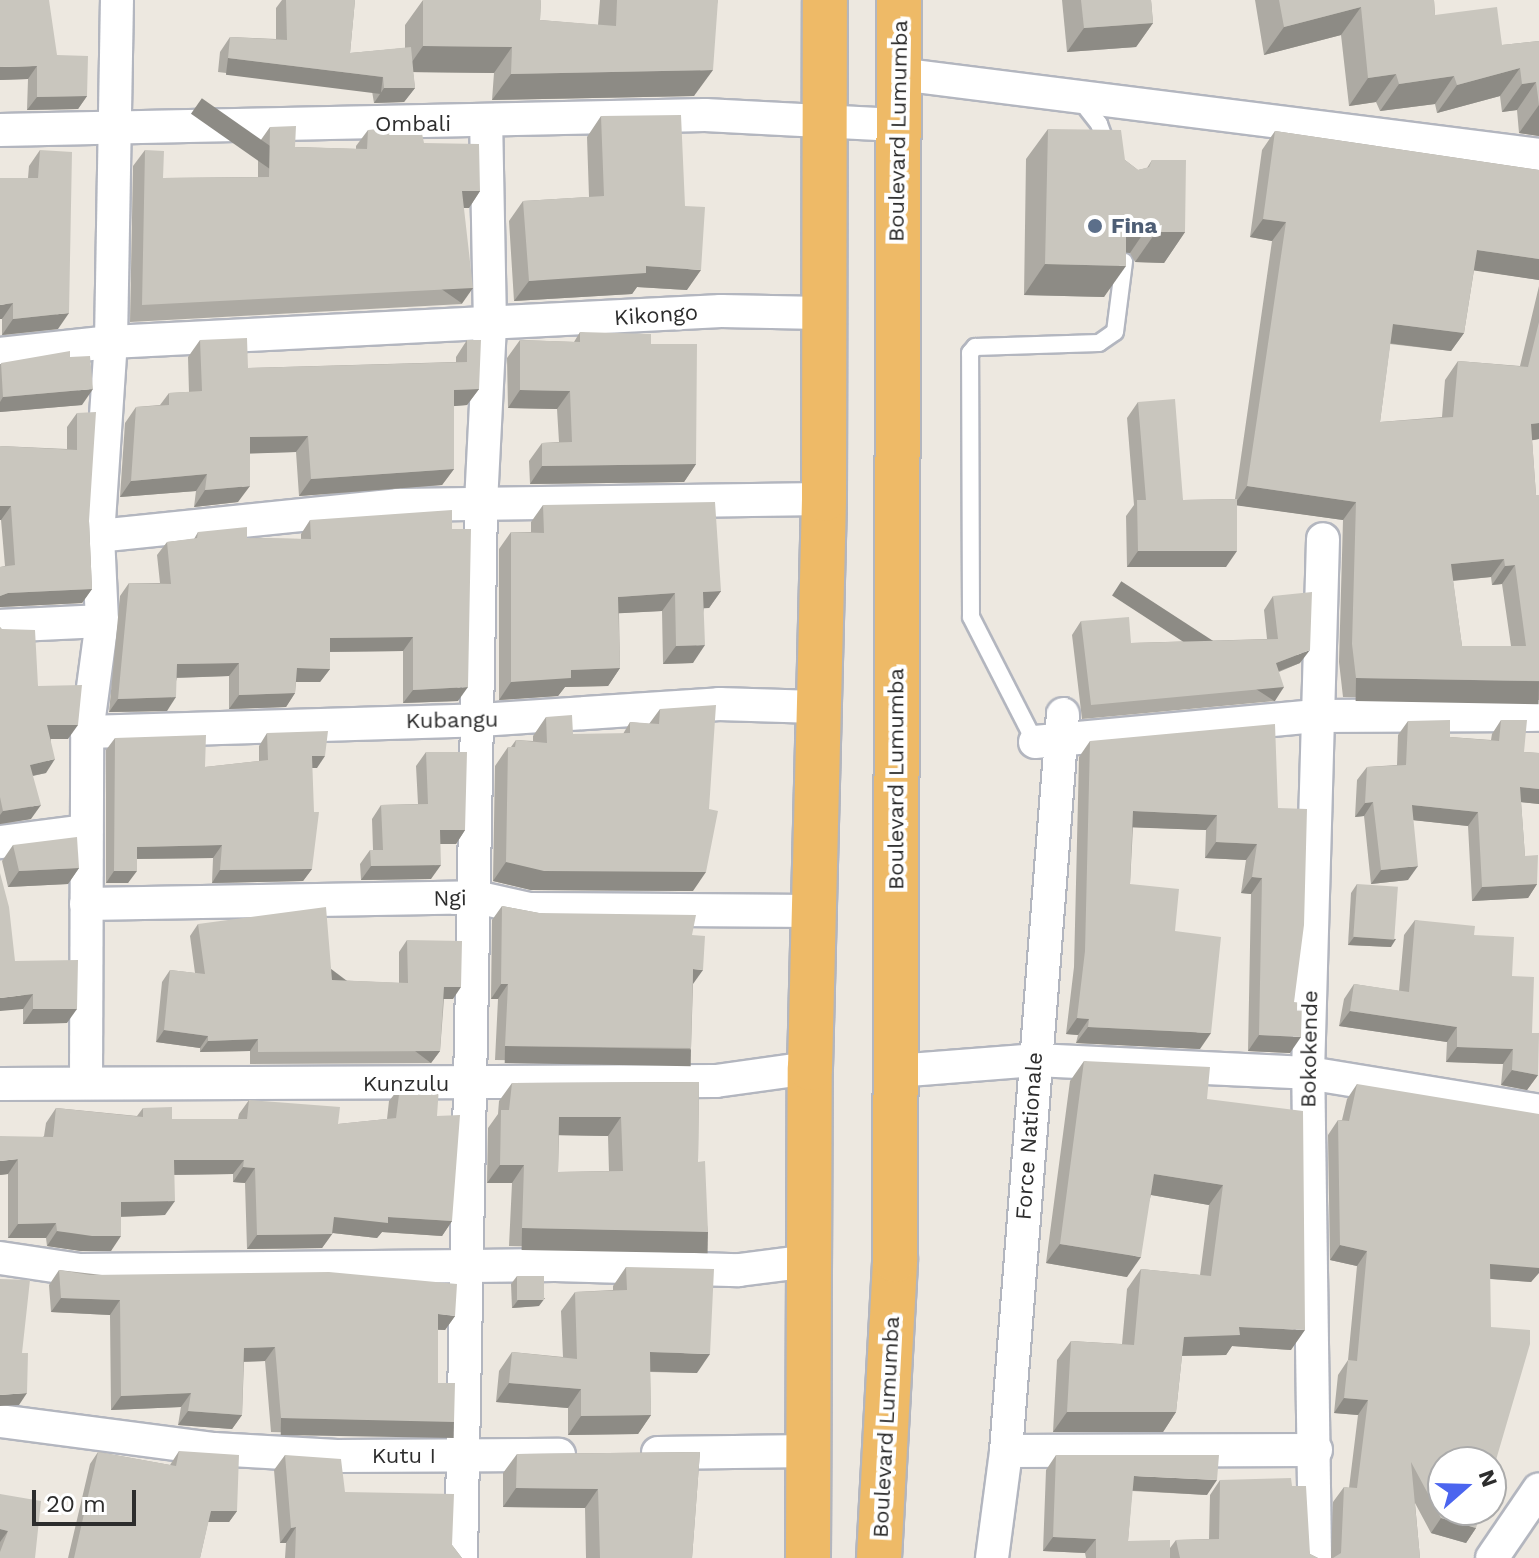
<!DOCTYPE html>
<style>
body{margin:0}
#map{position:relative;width:1539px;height:1558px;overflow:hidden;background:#ede8e0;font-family:"Work Sans",sans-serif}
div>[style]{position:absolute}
.roads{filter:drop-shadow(2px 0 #b3b6bf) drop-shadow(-2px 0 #b3b6bf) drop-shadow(0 2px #b3b6bf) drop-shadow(0 -2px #b3b6bf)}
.service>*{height:16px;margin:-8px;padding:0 8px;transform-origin:8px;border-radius:8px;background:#fff}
.minor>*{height:32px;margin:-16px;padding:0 16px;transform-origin:16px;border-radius:16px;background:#fff}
.trunk>*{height:44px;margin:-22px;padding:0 22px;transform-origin:22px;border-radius:22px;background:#eeba67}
.wall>*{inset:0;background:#adaaa3}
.shaded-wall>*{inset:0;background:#8d8b85;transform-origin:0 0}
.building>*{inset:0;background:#c9c6be;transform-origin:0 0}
.dots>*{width:22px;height:22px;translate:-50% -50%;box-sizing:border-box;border:4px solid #fff;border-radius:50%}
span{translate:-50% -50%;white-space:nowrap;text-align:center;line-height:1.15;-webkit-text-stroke:8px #fff;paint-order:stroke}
.street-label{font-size:22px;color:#2d2d2d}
.service-label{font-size:22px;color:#4e5e75;font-weight:700}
.left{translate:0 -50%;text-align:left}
.north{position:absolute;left:1427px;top:1446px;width:80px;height:80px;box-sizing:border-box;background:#fff;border:2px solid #ababab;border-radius:50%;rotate:70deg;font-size:22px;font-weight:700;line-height:32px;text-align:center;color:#2d2d2d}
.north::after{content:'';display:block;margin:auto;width:28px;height:36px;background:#4b65ef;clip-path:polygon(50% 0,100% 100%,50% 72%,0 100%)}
.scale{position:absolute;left:32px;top:1490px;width:104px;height:36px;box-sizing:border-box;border:4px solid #2d2d2d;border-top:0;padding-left:10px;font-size:24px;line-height:28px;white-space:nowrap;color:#2d2d2d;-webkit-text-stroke:6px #fff;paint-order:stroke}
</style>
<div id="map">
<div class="roads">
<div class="service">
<div style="left:1078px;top:97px;width:34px;rotate:52deg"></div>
<div style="left:1099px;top:124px;width:27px;rotate:70deg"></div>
<div style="left:1035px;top:742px;width:140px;rotate:-117.1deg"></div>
<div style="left:971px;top:617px;width:264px;rotate:-90.2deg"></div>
<div style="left:970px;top:353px;width:8px;rotate:-50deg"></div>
<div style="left:975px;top:347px;width:124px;rotate:-1.8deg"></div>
<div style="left:1099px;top:343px;width:19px;rotate:-35deg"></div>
<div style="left:1115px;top:332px;width:71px;rotate:-82.7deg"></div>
</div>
<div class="minor">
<div style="left:899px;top:74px;width:645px;rotate:7.21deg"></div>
<div style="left:0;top:130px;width:705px;rotate:-1.22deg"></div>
<div style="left:705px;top:115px;width:192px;rotate:3deg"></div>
<div style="left:0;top:354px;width:112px;rotate:-6.2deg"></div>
<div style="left:111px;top:342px;width:611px;rotate:-2.91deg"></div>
<div style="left:721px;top:311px;width:101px;rotate:1.1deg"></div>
<div style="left:98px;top:536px;width:302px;rotate:-5.9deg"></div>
<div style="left:398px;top:505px;width:426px;rotate:-0.8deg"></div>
<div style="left:0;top:626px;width:102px;rotate:-2.8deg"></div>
<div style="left:87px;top:732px;width:393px;rotate:-1.7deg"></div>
<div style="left:480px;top:720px;width:240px;rotate:-3.8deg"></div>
<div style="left:719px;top:704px;width:98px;rotate:1.8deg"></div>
<div style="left:1035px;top:742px;width:282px;rotate:-5.3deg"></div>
<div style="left:1316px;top:716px;width:223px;rotate:-0.3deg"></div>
<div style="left:0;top:842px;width:87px;rotate:-7.3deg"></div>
<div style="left:86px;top:904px;width:390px;rotate:-1deg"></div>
<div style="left:476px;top:897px;width:54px;rotate:12.8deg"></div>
<div style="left:529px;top:909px;width:284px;rotate:0.4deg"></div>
<div style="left:896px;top:1071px;width:139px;rotate:-4.5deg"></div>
<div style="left:1035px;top:1060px;width:273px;rotate:2.7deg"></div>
<div style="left:1308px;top:1073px;width:234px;rotate:9.3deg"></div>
<div style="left:86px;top:1083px;width:351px;rotate:-89.8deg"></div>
<div style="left:87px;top:732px;width:112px;rotate:-82.3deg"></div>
<div style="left:102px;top:621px;width:85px;rotate:-92.7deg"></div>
<div style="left:98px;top:536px;width:194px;rotate:-86.2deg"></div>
<div style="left:111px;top:342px;width:342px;rotate:-89deg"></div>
<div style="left:0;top:1084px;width:716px;rotate:-0.24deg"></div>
<div style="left:716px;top:1081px;width:95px;rotate:-7.9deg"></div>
<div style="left:0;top:1258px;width:81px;rotate:8.5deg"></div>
<div style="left:80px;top:1270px;width:475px;rotate:-0.6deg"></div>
<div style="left:555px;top:1265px;width:184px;rotate:1.6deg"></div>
<div style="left:739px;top:1270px;width:72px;rotate:-7.2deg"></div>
<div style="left:0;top:1421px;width:216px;rotate:7.5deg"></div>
<div style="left:214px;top:1449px;width:123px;rotate:3.3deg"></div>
<div style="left:337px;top:1456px;width:222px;rotate:-0.3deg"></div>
<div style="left:1006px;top:1451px;width:310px;rotate:-0.2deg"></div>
<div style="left:658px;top:1453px;width:152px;rotate:-0.8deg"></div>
<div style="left:461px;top:1558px;width:1055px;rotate:-88.91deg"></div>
<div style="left:481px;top:503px;width:178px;rotate:-87.1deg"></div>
<div style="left:490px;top:325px;width:201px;rotate:-91.1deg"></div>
<div style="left:992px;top:1558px;width:108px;rotate:-82.5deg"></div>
<div style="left:1006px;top:1451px;width:739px;rotate:-85.58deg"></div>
<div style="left:1315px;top:1558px;width:485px;rotate:-90.8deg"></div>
<div style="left:1308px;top:1073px;width:534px;rotate:-88.39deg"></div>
<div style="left:1492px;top:1558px;width:83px;rotate:-55.7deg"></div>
</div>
<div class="trunk">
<div style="left:808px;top:1558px;width:490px;rotate:-89.8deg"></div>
<div style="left:810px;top:1068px;width:569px;rotate:-88.59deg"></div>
<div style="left:824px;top:499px;width:499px;rotate:-89.9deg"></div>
<div style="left:879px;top:1558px;width:298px;rotate:-86.9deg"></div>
<div style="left:895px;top:1260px;width:1260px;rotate:-89.82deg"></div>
</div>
</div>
<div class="wall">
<div style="clip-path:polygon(282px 0,355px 0,350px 53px,405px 48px,405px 25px,423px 0,541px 0,540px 20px,598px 25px,600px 0,718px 0,694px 96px,492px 100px,494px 73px,413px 72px,415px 88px,404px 102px,374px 103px,372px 91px,218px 72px,220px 52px,230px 37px,276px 39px,276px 8px)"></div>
<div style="clip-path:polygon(1062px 0,1151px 0,1153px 23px,1136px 47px,1067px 52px)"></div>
<div style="clip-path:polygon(1255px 0,1434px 0,1435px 15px,1502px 45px,1539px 41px,1539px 136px,1519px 133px,1517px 110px,1502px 112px,1500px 96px,1437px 113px,1435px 104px,1380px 111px,1376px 102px,1349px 106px,1341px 35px,1264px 55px)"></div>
<div style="clip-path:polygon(57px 55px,87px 96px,78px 109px,27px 110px,28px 79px,0 80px)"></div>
<div style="clip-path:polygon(601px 116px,685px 206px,687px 290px,637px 287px,632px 294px,514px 301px,509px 221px,523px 201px,589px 197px,587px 137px)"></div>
<div style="clip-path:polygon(270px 127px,295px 147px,356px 149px,356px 146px,368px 130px,424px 143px,480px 191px,469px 208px,464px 208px,462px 304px,130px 322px,133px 166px,145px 150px,163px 178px,258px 177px,258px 144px)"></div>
<div style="clip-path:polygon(1048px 129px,1125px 160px,1138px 170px,1147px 168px,1152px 160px,1185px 232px,1164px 263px,1135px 262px,1130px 253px,1126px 252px,1104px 297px,1024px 295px,1026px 159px)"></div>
<div style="clip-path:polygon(evenodd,1275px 131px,1539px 170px,1539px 280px,1474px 270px,1464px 333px,1451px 351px,1390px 344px,1380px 422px,1442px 417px,1445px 380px,1458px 361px,1520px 366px,1539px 286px,1539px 439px,1532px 440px,1536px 495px,1539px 495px,1539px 700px,1343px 697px,1339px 662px,1343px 520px,1237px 505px,1226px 567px,1127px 567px,1126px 516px,1134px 505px,1127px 418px,1138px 402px,1183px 500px,1235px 499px,1272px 241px,1250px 237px,1262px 150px,1275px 131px,1491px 577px,1492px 585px,1502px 584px,1511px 646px,1462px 646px,1453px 581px,1491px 577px)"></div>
<div style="clip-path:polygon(40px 150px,58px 329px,2px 335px,2px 319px,28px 178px,29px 166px)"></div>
<div style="clip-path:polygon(580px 332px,651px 344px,696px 464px,684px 482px,530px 484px,529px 461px,542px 443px,559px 442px,557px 409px,508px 408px,507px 358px,520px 340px,574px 342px)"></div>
<div style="clip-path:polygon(200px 340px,248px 368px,456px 362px,456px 357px,467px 340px,479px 389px,467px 405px,454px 406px,454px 469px,442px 485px,299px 496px,296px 452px,250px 453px,238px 502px,194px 507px,196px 491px,120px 497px,125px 423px,136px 407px,160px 405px,169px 393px,189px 392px,188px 357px)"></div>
<div style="clip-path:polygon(70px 357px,82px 405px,0 412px,0 364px)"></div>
<div style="clip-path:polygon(77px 413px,89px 521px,92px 589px,82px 603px,0 607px,0 567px,5px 566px,1px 520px,0 520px,0 446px,67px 449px,67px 427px)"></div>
<div style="clip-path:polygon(543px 505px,721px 591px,709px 608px,704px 608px,693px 663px,663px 664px,662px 611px,619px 613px,620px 668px,608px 686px,565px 687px,558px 696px,499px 700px,499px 549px,511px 532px,531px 532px,531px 522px)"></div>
<div style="clip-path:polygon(310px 520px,452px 529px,458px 701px,403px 703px,403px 651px,330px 652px,330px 669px,320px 682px,296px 682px,295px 693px,286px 707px,229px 709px,229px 676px,177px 678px,167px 711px,109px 712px,120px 596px,129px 583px,160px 583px,157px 555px,167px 542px,194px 539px,198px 532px,247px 538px,301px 539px,301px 534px)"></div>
<div style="clip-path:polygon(1273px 596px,1300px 663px,1279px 672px,1275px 701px,1082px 719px,1072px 635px,1081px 621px,1131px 643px,1267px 639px,1264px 610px)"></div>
<div style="clip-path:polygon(0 627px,38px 686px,68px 739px,51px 739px,46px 773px,33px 776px,31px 819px,0 824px)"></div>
<div style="clip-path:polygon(660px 709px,693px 891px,531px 890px,493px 881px,495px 766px,508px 747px,511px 747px,516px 740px,533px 741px,533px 736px,546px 717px,573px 734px,623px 734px,630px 722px,649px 724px)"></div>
<div style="clip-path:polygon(1501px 720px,1524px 752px,1539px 753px,1539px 804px,1521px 802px,1525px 856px,1537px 884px,1528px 898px,1472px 901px,1468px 826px,1413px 820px,1408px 880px,1371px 884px,1364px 816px,1355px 817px,1357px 780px,1367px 767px,1397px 765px,1398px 735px,1408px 721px,1450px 737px,1491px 740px,1492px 734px)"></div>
<div style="clip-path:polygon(267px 733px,317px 768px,312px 768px,312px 869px,303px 881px,212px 883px,213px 858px,137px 859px,128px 883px,106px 883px,106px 750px,115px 738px,205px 767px,259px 761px,259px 746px)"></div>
<div style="clip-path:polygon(1090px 741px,1278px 808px,1294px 1002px,1290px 1053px,1248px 1051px,1251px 894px,1241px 893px,1246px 860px,1205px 858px,1206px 830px,1133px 827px,1130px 884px,1175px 931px,1200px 1049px,1076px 1043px,1078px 1035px,1066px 1034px,1074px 967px,1079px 757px)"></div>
<div style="clip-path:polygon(426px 752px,465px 830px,456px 844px,440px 844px,431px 879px,361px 880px,360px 864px,370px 850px,373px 850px,372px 819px,381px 805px,418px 804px,416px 766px)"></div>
<div style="clip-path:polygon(13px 845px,79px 868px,68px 884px,8px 887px,2px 861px)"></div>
<div style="clip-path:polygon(1357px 884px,1391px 947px,1348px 945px,1351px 893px)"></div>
<div style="clip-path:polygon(502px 906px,539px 913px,692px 935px,693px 984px,691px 1048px,681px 1062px,495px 1060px,498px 999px,491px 999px,492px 920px)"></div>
<div style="clip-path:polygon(1415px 920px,1474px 935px,1512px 976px,1532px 1033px,1538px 1075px,1527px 1090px,1501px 1085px,1503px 1064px,1446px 1062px,1447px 1042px,1339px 1026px,1344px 999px,1354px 984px,1399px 991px,1404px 935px)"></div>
<div style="clip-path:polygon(198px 924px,332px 980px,399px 983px,399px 952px,407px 940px,453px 999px,444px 999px,440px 1051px,431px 1063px,250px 1064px,250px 1051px,200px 1052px,200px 1048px,156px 1042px,162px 982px,170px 970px,195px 973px,190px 936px)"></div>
<div style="clip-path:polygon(15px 961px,67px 1023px,23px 1024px,23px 1009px)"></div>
<div style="clip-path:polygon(1084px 1061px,1207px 1099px,1291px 1350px,1232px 1346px,1226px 1355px,1182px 1356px,1176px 1412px,1163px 1432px,1053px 1432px,1057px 1360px,1071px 1341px,1122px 1344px,1127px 1289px,1141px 1269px,1200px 1275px,1209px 1205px,1151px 1195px,1127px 1277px,1046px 1263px,1070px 1081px)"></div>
<div style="clip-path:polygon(evenodd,699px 1082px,698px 1162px,708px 1232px,695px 1250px,509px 1246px,512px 1183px,487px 1183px,488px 1128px,498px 1114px,499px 1101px,512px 1083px,699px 1082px,559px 1135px,608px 1136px,609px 1171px,558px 1172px,559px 1135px)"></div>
<div style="clip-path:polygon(1357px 1084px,1538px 1273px,1531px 1282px,1490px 1279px,1476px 1528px,1466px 1543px,1431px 1533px,1415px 1503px,1420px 1558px,1331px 1558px,1333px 1502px,1344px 1487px,1349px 1488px,1358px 1415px,1334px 1413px,1338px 1375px,1348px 1360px,1357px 1266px,1330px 1260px,1328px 1135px,1338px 1120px,1342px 1120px,1347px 1099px)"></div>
<div style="clip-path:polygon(400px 1087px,437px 1116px,452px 1221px,442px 1236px,382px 1232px,377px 1238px,333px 1233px,322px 1248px,247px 1249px,245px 1183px,233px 1182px,233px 1174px,174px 1175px,165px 1215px,121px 1217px,111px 1251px,81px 1251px,47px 1246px,46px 1238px,8px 1238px,8px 1174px,0 1175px,44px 1136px,46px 1123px,56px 1108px,137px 1116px,143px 1108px,172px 1119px,238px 1119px,239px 1114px,249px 1100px,338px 1124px,387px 1119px,389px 1101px)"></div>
<div style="clip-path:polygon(626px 1267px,697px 1373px,650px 1372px,651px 1415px,638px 1434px,568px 1435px,568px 1408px,496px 1402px,499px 1371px,512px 1352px,563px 1357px,561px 1311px,575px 1292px,613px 1290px,613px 1286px)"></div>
<div style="clip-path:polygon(59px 1270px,455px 1316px,445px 1330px,438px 1330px,438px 1383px,454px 1422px,444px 1436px,271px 1432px,265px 1361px,244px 1362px,242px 1415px,232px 1429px,178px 1425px,181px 1407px,111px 1410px,110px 1315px,51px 1312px,49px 1285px)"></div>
<div style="clip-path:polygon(517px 1276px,539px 1306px,512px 1308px,511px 1284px)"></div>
<div style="clip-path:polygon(179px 1451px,237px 1511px,229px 1522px,208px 1522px,200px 1558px,68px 1558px,90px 1464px,98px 1452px,170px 1465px)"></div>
<div style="clip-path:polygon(700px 1452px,692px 1558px,586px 1558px,585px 1508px,503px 1507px,503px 1473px,517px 1454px)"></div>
<div style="clip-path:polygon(285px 1455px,345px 1492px,452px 1545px,462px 1558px,285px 1558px,286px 1543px,280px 1543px,274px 1470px)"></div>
<div style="clip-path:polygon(1056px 1455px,1207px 1495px,1132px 1491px,1128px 1541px,1170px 1548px,1176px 1540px,1209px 1539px,1210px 1495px,1220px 1480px,1292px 1486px,1310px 1554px,1318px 1558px,1086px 1558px,1085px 1553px,1043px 1551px,1046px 1470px)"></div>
<div style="clip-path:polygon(0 1494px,35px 1558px,0 1558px)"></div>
</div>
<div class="shaded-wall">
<div style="clip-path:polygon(1361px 7px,1341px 35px,1264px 55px,1284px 27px)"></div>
<div style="clip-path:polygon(1153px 23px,1136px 47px,1067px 52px,1084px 28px)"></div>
<div style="clip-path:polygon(423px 46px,512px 47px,494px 73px,405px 72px)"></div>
<div style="left:228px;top:58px;width:156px;height:17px;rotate:7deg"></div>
<div style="clip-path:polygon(37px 66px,28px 79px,0 80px,0 67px)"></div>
<div style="clip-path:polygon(1520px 68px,1500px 96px,1437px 113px,1457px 85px)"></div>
<div style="clip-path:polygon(713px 70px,694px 96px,492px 100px,511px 74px)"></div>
<div style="clip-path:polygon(1396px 74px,1376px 102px,1349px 106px,1368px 78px)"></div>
<div style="clip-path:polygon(1454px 76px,1435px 104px,1380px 111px,1399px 84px)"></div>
<div style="clip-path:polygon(1536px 82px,1517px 110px,1502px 112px,1522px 84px)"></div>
<div style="clip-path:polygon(384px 88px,415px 88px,404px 102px,374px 103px)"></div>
<div style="clip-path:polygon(87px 96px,78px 109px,27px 110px,37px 97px)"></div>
<div style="clip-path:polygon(1539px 105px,1539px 136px,1519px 133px)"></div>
<div style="clip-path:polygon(462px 191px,480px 191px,469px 208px,451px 208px)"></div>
<div style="clip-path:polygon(1263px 219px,1286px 222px,1272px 241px,1250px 237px)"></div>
<div style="clip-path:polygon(1142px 221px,1151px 222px,1130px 253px,1121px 252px,1126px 231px)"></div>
<div style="clip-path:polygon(1156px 232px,1185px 232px,1164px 263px,1135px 262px)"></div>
<div style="clip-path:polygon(1477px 250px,1539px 259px,1539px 280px,1464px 269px)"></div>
<div style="clip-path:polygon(1045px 264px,1126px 266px,1104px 297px,1024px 295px)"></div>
<div style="clip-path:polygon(646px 266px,701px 270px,687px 290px,637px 287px,632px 294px,514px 301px,529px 281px)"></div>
<div style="left:473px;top:288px;width:19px;height:331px;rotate:125deg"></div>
<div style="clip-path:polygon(13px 303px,2px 319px,0 319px,0 305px)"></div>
<div style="clip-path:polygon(69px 313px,58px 329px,2px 335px,13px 319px)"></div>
<div style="clip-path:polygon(1393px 324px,1464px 333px,1451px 351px,1380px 342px)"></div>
<div style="clip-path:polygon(93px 389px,82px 405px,0 412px,0 402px,3px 397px)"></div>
<div style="clip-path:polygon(479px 389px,467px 405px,443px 407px,454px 390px)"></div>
<div style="clip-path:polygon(520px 390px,570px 391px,557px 409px,508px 408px)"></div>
<div style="clip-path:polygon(1539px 423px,1539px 439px,1518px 443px,1531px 424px)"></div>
<div style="clip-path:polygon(308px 436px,296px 452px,239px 454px,250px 437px)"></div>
<div style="clip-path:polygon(696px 464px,684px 482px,530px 484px,542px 466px)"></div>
<div style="clip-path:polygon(454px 469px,442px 485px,299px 496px,311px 479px)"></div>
<div style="clip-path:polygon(207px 474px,196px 491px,120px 497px,131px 481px)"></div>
<div style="clip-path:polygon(250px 486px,238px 502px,194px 507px,205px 490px)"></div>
<div style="clip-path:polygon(1247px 486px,1356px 502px,1343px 520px,1234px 505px)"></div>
<div style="clip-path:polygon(0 506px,11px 506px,1px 520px,0 520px)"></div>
<div style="clip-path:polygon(1138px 551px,1237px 551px,1226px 567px,1127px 567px)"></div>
<div style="clip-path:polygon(1504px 559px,1491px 577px,1438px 582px,1451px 564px)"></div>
<div style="clip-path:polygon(1515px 565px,1502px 584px,1492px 585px,1505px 566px)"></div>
<div style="clip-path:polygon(92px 589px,82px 603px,0 607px,0 596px,8px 593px)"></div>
<div style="clip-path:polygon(721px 591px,709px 608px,691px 609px,703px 592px)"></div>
<div style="clip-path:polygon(675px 593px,662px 611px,606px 614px,618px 597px)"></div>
<div style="clip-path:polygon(413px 637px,403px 651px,320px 652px,330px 638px)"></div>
<div style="clip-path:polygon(705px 645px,693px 663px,663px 664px,676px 646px)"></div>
<div style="clip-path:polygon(1310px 650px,1300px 663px,1266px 676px,1276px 663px)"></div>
<div style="clip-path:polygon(239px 663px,229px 676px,168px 678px,177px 664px)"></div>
<div style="clip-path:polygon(297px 668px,330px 669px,320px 682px,288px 682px)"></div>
<div style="clip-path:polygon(620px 668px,608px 686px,565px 687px,558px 696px,499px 700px,511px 682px,571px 670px)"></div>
<div style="left:1356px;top:678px;width:183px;height:23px;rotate:1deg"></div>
<div style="clip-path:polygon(468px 687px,458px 701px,403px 703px,413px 690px)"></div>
<div style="left:1284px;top:687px;width:17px;height:194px;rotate:123deg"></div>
<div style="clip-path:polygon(295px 693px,286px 707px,229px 709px,239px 695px)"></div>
<div style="clip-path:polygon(176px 697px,167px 711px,109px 712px,118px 699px)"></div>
<div style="clip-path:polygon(47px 725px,78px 725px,68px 739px,37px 739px)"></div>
<div style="clip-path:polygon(312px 756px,325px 756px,317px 768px,303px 768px)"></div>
<div style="clip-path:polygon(55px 759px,46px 773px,21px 778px,30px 765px)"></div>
<div style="clip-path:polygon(1520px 787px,1539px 789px,1539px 804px,1510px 801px)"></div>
<div style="clip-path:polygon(1373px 802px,1364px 816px,1355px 817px,1365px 803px)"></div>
<div style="clip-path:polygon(41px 805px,31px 819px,0 824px,0 815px,3px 811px)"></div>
<div style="clip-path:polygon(1412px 805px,1478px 812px,1468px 826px,1402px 819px)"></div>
<div style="clip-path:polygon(1133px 811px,1217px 815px,1206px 830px,1122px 827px)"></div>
<div style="clip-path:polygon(440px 830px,465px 830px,456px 844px,430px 844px)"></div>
<div style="clip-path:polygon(1216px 842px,1257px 844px,1246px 860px,1205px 858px)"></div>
<div style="clip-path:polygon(222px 845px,213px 858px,128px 859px,137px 847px)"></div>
<div style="clip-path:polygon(506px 862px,706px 872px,693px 891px,531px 890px,493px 881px)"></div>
<div style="clip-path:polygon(441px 865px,431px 879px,361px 880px,371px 866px)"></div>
<div style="clip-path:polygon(1418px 866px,1408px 880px,1371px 884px,1381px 870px)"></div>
<div style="clip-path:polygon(79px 868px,68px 884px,8px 887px,19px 871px)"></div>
<div style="clip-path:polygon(312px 869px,303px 881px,212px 883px,220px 870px)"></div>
<div style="clip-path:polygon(114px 871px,137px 871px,128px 883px,106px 883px)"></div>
<div style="clip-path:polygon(1252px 877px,1262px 878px,1251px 894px,1241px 893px)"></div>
<div style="clip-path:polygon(1537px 884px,1528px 898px,1472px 901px,1482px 887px)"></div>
<div style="clip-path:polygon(1354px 937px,1396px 939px,1391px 947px,1348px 945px)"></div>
<div style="clip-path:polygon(693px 969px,703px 970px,693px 984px)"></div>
<div style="clip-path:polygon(501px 984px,508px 984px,498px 999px,491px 999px)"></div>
<div style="clip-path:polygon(444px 987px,461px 987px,453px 999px,436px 999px)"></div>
<div style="clip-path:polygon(33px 994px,23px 1009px,0 1011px,0 998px)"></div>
<div style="clip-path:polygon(33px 1009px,77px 1009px,67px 1023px,23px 1024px)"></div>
<div style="clip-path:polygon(1350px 1011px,1457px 1027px,1447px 1042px,1339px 1026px)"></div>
<div style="clip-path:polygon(1077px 1018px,1089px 1019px,1078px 1035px,1066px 1034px)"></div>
<div style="clip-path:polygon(1088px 1027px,1211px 1033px,1200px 1049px,1076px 1043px)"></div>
<div style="clip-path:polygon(164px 1030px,208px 1036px,200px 1048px,156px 1042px)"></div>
<div style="clip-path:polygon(1259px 1035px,1301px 1037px,1290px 1053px,1248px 1051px)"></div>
<div style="clip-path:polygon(258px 1039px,250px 1051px,200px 1052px,208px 1041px)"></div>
<div style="left:505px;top:1046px;width:186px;height:17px;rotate:1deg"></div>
<div style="clip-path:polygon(1457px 1047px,1513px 1049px,1503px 1064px,1446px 1062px)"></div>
<div style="left:440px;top:1051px;width:15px;height:182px;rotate:127deg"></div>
<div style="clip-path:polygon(1512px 1070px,1538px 1075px,1527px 1090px,1501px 1085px)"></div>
<div style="clip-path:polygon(559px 1117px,621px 1117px,608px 1136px,546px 1135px)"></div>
<div style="clip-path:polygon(18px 1159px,8px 1174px,0 1175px,0 1161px)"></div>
<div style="clip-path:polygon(174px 1160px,244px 1160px,233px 1174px,163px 1175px)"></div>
<div style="clip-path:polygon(500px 1165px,524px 1165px,512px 1183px,487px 1183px)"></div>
<div style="clip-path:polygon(243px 1167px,255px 1168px,245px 1183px,233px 1182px)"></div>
<div style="clip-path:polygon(1154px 1174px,1223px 1185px,1209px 1205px,1140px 1193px)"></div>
<div style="clip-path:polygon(175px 1201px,165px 1215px,111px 1217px,121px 1202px)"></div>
<div style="clip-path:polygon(334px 1217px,388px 1217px,452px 1221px,442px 1236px,382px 1232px,377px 1238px,324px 1232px)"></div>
<div style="clip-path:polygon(56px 1223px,46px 1238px,8px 1238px,18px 1224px)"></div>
<div style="left:522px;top:1228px;width:186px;height:22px;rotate:1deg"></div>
<div style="clip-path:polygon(57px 1231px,121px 1236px,111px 1251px,81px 1251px,47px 1246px)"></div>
<div style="clip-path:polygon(332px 1234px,322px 1248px,247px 1249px,257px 1235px)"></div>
<div style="clip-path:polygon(1060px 1244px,1141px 1257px,1127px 1277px,1046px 1263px)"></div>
<div style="clip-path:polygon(1340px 1245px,1367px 1251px,1357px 1266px,1330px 1260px)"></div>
<div style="clip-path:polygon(1539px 1263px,1539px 1273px,1531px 1282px,1480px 1278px,1490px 1264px)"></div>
<div style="clip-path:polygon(61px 1298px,120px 1300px,110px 1315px,51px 1312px)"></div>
<div style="clip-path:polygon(545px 1298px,539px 1306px,512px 1308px,518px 1300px)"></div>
<div style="clip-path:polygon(438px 1314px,455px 1316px,445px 1330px,428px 1329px)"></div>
<div style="clip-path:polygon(1239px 1327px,1305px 1330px,1291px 1350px,1232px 1346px,1226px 1355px,1171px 1356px,1184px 1337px)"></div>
<div style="clip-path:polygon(275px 1347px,265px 1361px,234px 1362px,244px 1348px)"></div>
<div style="clip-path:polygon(650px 1352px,710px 1354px,697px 1373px,636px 1371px)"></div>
<div style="clip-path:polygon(509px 1383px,581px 1389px,568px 1408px,496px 1402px)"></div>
<div style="clip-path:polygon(27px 1393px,19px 1405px,0 1406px,0 1395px)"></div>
<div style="clip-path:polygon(191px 1393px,181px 1407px,111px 1410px,121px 1396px)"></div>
<div style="clip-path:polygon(1344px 1398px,1368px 1400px,1358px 1415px,1334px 1413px)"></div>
<div style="clip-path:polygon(188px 1411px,242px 1415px,232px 1429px,178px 1425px)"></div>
<div style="clip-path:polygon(1067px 1412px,1176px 1412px,1163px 1432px,1053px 1432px)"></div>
<div style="clip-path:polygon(651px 1415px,638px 1434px,568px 1435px,581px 1416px)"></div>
<div style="left:281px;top:1418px;width:173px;height:17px;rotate:1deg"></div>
<div style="clip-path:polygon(1134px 1476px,1217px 1480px,1207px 1495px,1124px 1490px)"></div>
<div style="clip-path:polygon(516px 1488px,598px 1489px,585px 1508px,503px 1507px)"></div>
<div style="clip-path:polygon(211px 1511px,237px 1511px,229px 1522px,203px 1522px)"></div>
<div style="clip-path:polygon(1441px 1518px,1476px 1528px,1466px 1543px,1431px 1533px)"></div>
<div style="clip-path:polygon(296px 1527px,286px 1543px,280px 1543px,291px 1528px)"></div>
<div style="clip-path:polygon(0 1529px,8px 1531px,0 1542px)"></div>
<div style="clip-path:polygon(1053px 1537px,1096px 1539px,1085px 1553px,1043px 1551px)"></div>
</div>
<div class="building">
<div style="clip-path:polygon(0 0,49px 0,57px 55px,88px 56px,87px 96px,37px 97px,37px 66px,0 67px)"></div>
<div style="clip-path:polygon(286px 0,355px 0,350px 53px,411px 47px,415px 88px,384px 88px,383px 77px,228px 58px,230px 37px,287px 40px)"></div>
<div style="clip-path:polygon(423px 0,541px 0,540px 20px,616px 26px,617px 0,718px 0,713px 70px,511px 74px,512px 47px,423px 46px)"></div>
<div style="clip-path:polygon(1081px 0,1151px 0,1153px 23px,1084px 28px)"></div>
<div style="clip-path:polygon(1279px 0,1434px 0,1435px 15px,1497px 7px,1502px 45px,1539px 41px,1539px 105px,1536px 82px,1522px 84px,1520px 68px,1457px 85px,1454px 76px,1399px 84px,1396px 74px,1368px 78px,1361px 7px,1284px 27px)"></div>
<div style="clip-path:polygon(681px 115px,685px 206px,705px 207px,701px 270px,646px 266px,646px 273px,529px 281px,523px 201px,604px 196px,601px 116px)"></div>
<div style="clip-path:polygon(420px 124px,424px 143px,479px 144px,480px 191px,462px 191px,473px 288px,142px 305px,145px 150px,164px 151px,163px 178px,269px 177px,270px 127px,296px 126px,295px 147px,367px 149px,368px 130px)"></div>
<div style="clip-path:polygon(1048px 129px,1121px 130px,1125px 160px,1138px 170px,1149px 167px,1152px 160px,1186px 160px,1185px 232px,1156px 232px,1151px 222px,1142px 221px,1134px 231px,1126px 231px,1126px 266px,1045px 264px)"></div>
<div style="clip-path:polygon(evenodd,1275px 131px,1539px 170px,1539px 259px,1477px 250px,1464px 333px,1393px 324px,1380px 422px,1453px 417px,1458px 361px,1528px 367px,1539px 322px,1539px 423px,1531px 424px,1536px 495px,1539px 495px,1539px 681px,1356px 678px,1352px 644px,1356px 502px,1247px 486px,1286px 222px,1263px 219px,1275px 131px,1504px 559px,1505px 566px,1515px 565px,1526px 646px,1462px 646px,1451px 564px,1504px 559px)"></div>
<div style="clip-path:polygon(40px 150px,72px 152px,69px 313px,13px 319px,13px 303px,0 305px,0 178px,38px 178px)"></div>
<div style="clip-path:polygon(580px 332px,651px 334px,651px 344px,697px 344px,696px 464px,542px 466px,542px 443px,572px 442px,570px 391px,520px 390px,520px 340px,580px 342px)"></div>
<div style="clip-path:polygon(247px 338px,248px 368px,467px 362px,467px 340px,481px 340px,479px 389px,454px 390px,454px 469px,311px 479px,308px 436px,250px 437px,250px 486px,205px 490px,207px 474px,131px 481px,136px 407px,169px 405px,169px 393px,202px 391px,200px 340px)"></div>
<div style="clip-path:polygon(70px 351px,70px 357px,90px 356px,93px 389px,3px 397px,1px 363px)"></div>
<div style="clip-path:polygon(1175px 399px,1183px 500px,1237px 499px,1237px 551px,1138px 551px,1137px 500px,1146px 500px,1138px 402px)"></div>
<div style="clip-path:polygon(96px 412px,89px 521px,92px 589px,8px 593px,0 596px,0 567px,15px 565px,11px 506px,0 506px,0 446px,77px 450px,77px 413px)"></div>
<div style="clip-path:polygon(715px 502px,721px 591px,703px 592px,705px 645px,676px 646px,675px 593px,618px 597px,620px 668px,571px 670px,571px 678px,511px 682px,511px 532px,544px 533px,543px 505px)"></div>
<div style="clip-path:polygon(452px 510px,452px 529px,471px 529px,468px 687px,413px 690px,413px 637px,330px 638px,330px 669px,297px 668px,295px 693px,239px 695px,239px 663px,177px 664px,176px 697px,118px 699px,129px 583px,171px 584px,167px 542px,197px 538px,198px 532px,247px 527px,247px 538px,311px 539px,310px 520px)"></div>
<div style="clip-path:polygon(1312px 592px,1310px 650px,1276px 663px,1284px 687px,1091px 705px,1081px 621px,1129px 617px,1131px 643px,1278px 639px,1273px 596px)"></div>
<div style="clip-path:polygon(0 627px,2px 629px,35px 630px,38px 686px,82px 685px,78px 725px,47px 725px,55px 759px,30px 765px,41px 805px,3px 811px,0 797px)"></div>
<div style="clip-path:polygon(716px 705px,709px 809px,718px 811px,706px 872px,544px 871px,506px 862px,508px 747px,515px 747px,516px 740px,547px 743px,546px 717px,572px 715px,573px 734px,630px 733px,630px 722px,659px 724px,660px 709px)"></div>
<div style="clip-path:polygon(1450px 720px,1450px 737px,1499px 741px,1501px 720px,1527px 720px,1524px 752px,1539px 753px,1539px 789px,1520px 787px,1525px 856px,1538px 855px,1537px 884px,1482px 887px,1478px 812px,1412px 805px,1418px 866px,1381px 870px,1373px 802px,1365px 803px,1367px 767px,1406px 765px,1408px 721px)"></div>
<div style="clip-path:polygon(1275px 724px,1278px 808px,1307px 809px,1304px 925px,1294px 1002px,1302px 1003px,1301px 1037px,1259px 1035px,1262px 878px,1252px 877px,1257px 844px,1216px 842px,1217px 815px,1133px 811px,1130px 884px,1179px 889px,1175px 931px,1221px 937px,1211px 1033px,1088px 1027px,1089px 1019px,1077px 1018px,1085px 951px,1090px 741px)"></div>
<div style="clip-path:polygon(328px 731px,325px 756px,312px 756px,314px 812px,319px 812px,312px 869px,220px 870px,222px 845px,137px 847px,137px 871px,114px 871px,115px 738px,206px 735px,205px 767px,268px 760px,267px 733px)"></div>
<div style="clip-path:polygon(426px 752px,467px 752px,465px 830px,440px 830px,441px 865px,371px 866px,370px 850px,383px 850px,381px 805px,428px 804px)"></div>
<div style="clip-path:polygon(77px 837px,79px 868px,19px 871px,13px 845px)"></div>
<div style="clip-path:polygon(0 873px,9px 907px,15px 961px,78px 960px,77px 1009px,33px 1009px,33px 994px,0 998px)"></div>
<div style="left:1357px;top:884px;width:41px;height:53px;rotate:4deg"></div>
<div style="clip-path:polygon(502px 906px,539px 913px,696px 915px,692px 935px,705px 936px,703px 970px,693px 969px,691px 1048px,505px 1046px,508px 984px,501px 984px)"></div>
<div style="clip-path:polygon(326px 907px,332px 980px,408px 983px,407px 940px,462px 941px,461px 987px,444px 987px,440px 1051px,258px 1052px,258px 1039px,208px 1041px,208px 1036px,164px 1030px,170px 970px,205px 974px,198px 924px)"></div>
<div style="clip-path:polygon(1415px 920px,1475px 926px,1474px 935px,1514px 937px,1512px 976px,1534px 977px,1532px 1033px,1539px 1033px,1538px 1075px,1512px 1070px,1513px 1049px,1457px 1047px,1457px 1027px,1350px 1011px,1354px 984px,1409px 992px)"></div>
<div style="clip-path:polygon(1084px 1061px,1210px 1067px,1207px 1099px,1303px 1111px,1305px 1330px,1239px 1327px,1240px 1335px,1184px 1337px,1176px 1412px,1067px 1412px,1071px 1341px,1134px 1345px,1141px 1269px,1211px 1276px,1223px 1185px,1154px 1174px,1141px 1257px,1060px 1244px)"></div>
<div style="clip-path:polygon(evenodd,699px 1082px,698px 1162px,705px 1161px,708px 1232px,522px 1228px,524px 1165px,500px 1165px,501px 1110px,509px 1110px,512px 1083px,699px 1082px,559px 1117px,621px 1117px,623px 1171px,558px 1172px,559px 1117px)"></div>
<div style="clip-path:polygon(1357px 1084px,1539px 1114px,1539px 1268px,1490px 1264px,1491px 1327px,1530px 1330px,1530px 1344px,1491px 1477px,1491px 1462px,1443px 1462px,1443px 1510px,1481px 1510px,1476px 1528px,1441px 1518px,1411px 1462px,1420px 1558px,1333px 1558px,1341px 1553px,1344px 1487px,1357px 1488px,1368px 1400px,1344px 1398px,1348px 1360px,1357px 1361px,1367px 1251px,1340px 1245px,1338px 1120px,1349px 1121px)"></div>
<div style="clip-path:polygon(400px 1087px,439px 1087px,437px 1116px,460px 1115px,452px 1221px,388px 1217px,388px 1223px,334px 1217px,332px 1234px,257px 1235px,255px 1168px,243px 1167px,244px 1160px,174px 1160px,175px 1201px,121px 1202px,121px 1236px,92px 1236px,57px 1231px,56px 1223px,18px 1224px,18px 1159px,0 1161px,0 1136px,53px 1137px,56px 1108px,143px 1117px,143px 1108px,172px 1107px,172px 1119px,247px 1119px,249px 1100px,340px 1107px,338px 1124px,396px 1118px)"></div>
<div style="clip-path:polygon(626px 1267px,714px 1269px,710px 1354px,650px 1352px,651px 1415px,581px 1416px,581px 1389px,509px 1383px,512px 1352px,577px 1359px,575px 1292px,627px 1290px)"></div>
<div style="clip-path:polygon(59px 1270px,90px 1275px,329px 1272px,457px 1284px,455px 1316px,438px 1314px,438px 1383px,455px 1383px,454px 1422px,281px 1418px,275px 1347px,244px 1348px,242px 1415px,188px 1411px,191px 1393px,121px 1396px,120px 1300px,61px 1298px)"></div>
<div style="left:517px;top:1276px;width:27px;height:24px"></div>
<div style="clip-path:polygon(0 1279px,30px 1280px,22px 1353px,28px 1353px,27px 1393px,0 1395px)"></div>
<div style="clip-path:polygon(179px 1451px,239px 1455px,237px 1511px,211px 1511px,200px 1558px,74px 1558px,98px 1452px,176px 1466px)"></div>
<div style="clip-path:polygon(700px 1452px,692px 1558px,600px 1558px,598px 1489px,516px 1488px,517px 1454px)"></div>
<div style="clip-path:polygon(285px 1455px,341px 1459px,345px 1492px,454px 1494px,452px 1545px,462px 1558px,295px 1558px,296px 1527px,291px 1528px)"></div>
<div style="clip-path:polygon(1056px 1455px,1219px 1455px,1217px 1480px,1134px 1476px,1128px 1541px,1170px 1540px,1170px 1558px,1096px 1558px,1096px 1539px,1053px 1537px)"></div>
<div style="clip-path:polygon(1291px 1478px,1292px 1486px,1306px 1486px,1310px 1554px,1318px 1558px,1180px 1558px,1176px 1540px,1219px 1539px,1220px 1480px)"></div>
<div style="clip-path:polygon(0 1494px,41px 1501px,35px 1558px,0 1558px,0 1552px,8px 1531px,0 1529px)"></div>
</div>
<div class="dots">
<div style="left:1095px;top:226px;background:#5c6f8a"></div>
</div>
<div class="street-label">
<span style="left:413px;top:124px">Ombali</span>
<span style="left:898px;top:131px;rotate:-89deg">Boulevard Lumumba</span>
<span style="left:656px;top:315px;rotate:-4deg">Kikongo</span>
<span style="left:452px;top:720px;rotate:-1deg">Kubangu</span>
<span style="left:896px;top:779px;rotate:-90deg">Boulevard Lumumba</span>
<span style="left:450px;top:898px;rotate:-1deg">Ngi</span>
<span style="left:1309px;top:1049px;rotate:-89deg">Bokokende</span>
<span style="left:406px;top:1084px">Kunzulu</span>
<span style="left:1029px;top:1136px;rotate:-86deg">Force Nationale</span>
<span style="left:886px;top:1427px;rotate:-87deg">Boulevard Lumumba</span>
<span style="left:404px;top:1456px">Kutu I</span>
</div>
<div class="service-label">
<span class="left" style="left:1111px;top:226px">Fina</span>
</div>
<div class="north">N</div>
<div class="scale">20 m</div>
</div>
